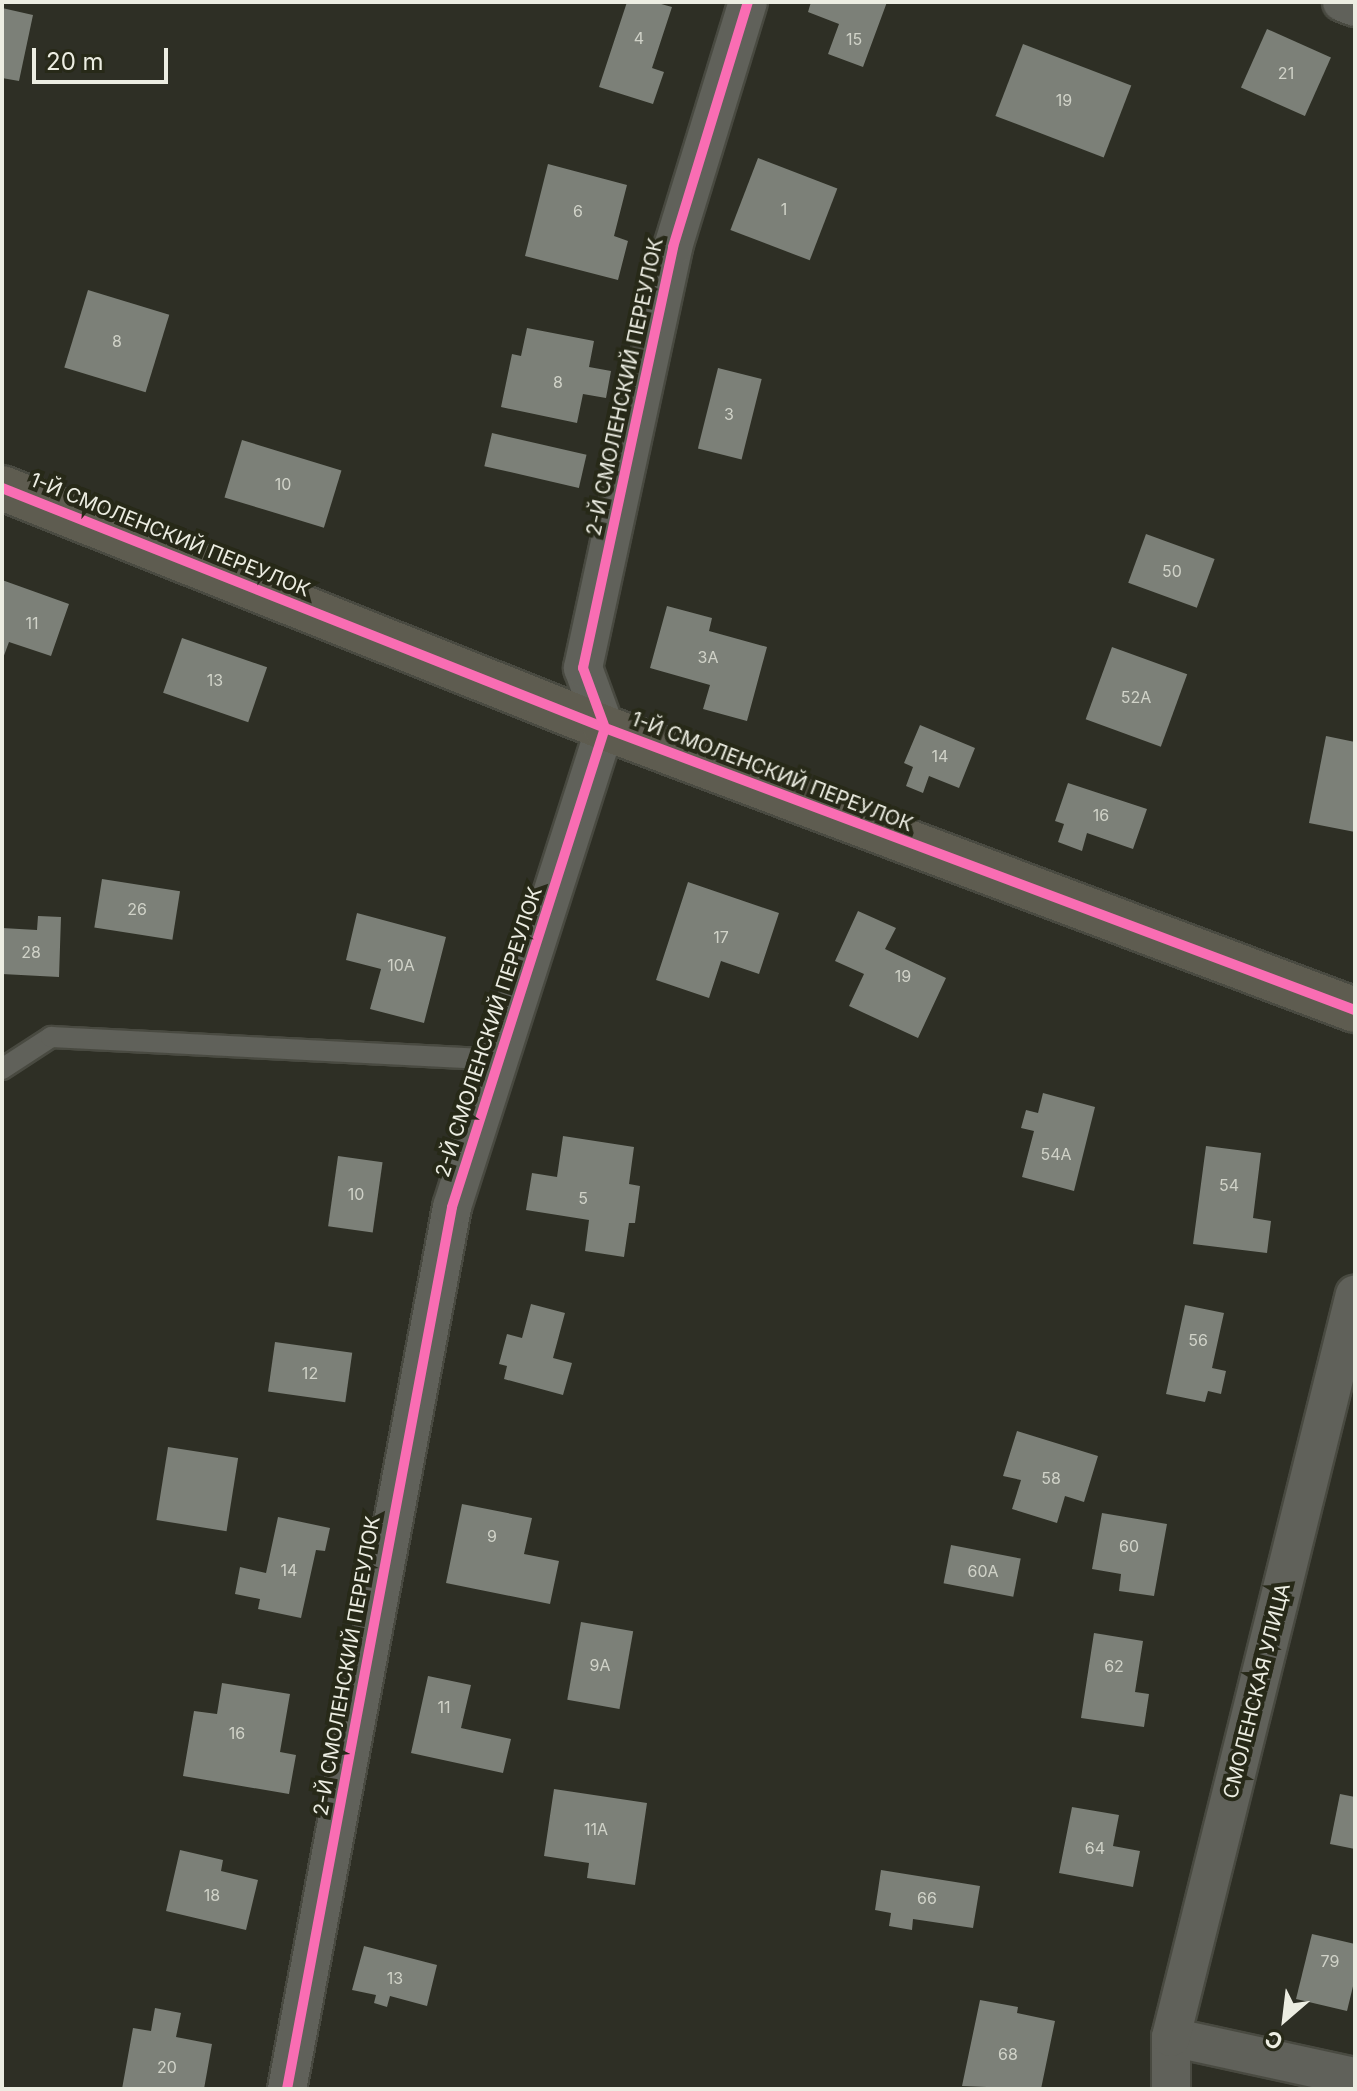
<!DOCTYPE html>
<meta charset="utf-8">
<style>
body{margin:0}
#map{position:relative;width:1357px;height:2091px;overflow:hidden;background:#2e2f25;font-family:Inter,sans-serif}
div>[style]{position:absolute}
.building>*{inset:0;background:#7c8078;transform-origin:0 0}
.roads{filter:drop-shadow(2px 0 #494a41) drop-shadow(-2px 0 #494a41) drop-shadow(0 2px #494a41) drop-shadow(0 -2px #494a41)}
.lane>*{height:20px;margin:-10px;padding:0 10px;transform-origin:10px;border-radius:10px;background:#60615a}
.street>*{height:38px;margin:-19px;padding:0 19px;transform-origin:19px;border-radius:19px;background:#60615a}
.secondary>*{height:44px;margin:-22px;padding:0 22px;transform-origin:22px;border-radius:22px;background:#5e5c50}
.cycleway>*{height:10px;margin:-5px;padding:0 5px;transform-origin:5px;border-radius:5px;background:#f96db3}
span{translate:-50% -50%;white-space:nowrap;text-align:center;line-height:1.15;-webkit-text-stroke:8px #272918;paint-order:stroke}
.number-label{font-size:16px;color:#d0d2c8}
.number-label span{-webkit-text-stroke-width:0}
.street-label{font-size:20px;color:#ecede2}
.frame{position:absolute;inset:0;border:4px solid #ecede2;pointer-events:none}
.north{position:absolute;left:1245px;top:1979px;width:80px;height:80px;-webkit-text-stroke:6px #272918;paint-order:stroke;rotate:208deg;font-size:22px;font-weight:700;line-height:32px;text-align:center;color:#ecede2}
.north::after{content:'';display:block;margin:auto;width:28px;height:36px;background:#ecede2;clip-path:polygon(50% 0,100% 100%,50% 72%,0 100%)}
.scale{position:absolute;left:32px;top:48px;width:136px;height:36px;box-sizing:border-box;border:4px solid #ecede2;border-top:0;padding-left:10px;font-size:24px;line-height:28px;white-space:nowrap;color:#ecede2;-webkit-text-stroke:6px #272918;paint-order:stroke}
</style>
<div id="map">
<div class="building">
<div style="clip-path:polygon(627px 2px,654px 2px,672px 7px,652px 68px,664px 72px,653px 104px,599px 87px)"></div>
<div style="clip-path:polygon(811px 2px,887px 2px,863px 67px,828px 54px,839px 24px,808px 12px)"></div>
<div style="clip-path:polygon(2px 8px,33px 15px,19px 81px,2px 78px)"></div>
<div style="left:1267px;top:29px;width:70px;height:64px;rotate:24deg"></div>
<div style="left:1023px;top:44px;width:116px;height:77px;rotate:21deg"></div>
<div style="left:758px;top:158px;width:85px;height:77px;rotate:21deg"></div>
<div style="clip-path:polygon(548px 164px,627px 185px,614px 236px,628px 241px,618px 280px,525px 256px)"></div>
<div style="left:88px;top:290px;width:85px;height:81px;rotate:17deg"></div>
<div style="clip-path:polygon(527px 328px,594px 341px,589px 367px,611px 371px,606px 398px,583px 394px,577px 423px,501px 407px,512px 354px,521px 356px)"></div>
<div style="left:718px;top:368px;width:45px;height:83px;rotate:14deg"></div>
<div style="left:492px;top:433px;width:97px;height:34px;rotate:13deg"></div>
<div style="left:242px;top:440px;width:104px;height:60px;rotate:17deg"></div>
<div style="left:1146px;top:534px;width:73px;height:52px;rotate:20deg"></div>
<div style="clip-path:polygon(2px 580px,69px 604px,51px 656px,9px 642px,2px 661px)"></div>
<div style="clip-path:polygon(667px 606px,712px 618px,709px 631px,767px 647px,747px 721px,703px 709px,710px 685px,650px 668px)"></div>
<div style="left:182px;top:638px;width:90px;height:58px;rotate:19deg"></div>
<div style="left:1112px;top:647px;width:80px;height:77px;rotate:20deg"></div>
<div style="clip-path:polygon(920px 725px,975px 748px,959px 788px,929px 776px,923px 793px,906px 786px,913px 767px,904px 763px)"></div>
<div style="clip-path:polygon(1326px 736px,1355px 742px,1355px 832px,1309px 823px)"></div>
<div style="clip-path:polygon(1068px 783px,1147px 809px,1133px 849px,1087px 833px,1082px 851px,1058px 842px,1064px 824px,1055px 821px)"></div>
<div style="left:102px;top:879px;width:79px;height:49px;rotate:9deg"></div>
<div style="clip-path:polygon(688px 882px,779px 913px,759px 974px,721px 961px,709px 998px,656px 980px)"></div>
<div style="clip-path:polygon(858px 911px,896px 928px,885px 949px,946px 978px,918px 1038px,849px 1006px,864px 974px,835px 961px)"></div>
<div style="clip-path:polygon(357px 913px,446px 937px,424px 1023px,370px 1009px,381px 969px,346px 960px)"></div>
<div style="clip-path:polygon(38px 916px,61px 917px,59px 977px,2px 974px,2px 928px,37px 930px)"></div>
<div style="clip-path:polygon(1043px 1093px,1095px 1107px,1074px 1191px,1022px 1177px,1034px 1131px,1021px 1128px,1026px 1110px,1038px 1113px)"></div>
<div style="clip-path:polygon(563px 1136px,634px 1147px,629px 1184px,640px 1186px,635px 1223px,629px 1223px,624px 1257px,585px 1251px,589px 1220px,526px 1210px,532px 1173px,557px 1177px)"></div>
<div style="clip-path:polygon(1206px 1146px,1261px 1153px,1253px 1218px,1271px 1221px,1267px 1253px,1193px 1244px)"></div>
<div style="left:338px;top:1156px;width:45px;height:71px;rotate:8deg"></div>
<div style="clip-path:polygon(531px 1304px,565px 1313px,553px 1358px,572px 1363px,563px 1395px,504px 1379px,507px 1366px,499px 1364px,507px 1334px,522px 1338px)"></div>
<div style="clip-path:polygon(1185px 1305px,1224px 1313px,1212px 1368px,1226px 1371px,1221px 1394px,1208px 1391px,1205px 1402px,1166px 1394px)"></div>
<div style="left:275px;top:1342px;width:78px;height:50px;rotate:8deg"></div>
<div style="clip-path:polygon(1017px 1431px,1098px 1456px,1084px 1502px,1065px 1496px,1057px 1523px,1012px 1509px,1021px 1480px,1003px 1476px)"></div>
<div style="left:168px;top:1447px;width:71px;height:74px;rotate:9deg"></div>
<div style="clip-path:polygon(462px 1504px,532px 1518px,524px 1554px,559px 1561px,550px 1604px,446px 1583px)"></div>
<div style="clip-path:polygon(1102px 1513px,1167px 1524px,1154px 1596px,1119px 1591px,1121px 1574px,1092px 1569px)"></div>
<div style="clip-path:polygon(278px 1517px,330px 1528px,325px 1551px,316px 1550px,301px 1618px,258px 1609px,260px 1599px,235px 1594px,240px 1567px,266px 1573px)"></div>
<div style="left:951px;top:1545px;width:71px;height:39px;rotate:11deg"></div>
<div style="left:581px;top:1622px;width:53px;height:79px;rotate:10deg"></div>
<div style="clip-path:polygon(1094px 1633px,1143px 1641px,1135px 1692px,1149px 1694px,1144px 1727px,1081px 1718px)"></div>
<div style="clip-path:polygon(428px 1676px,471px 1685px,461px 1728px,511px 1739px,503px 1773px,411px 1753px)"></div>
<div style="clip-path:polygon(222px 1683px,290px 1694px,280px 1752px,296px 1755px,289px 1794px,183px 1776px,194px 1711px,217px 1714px)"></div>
<div style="clip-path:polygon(554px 1789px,647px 1803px,635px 1885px,587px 1878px,589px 1863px,544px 1856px)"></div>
<div style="clip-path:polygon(1340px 1794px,1355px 1797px,1355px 1849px,1330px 1844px)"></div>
<div style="clip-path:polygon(1072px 1807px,1119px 1815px,1113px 1846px,1140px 1851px,1133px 1887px,1059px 1873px)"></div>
<div style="clip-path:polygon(180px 1850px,223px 1860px,221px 1871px,258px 1880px,246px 1930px,166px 1911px)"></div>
<div style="clip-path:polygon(881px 1870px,980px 1886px,973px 1928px,913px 1919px,912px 1930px,889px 1926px,891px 1913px,875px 1910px)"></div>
<div style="clip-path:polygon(1312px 1934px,1355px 1944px,1355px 1978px,1347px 2011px,1296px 1999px)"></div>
<div style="clip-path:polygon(364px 1946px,437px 1965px,427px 2006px,390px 1996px,387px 2007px,374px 2003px,376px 1995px,352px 1990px)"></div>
<div style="clip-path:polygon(980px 2000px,1018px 2007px,1017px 2013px,1055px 2021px,1041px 2089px,962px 2086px)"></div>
<div style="clip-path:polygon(155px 2008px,181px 2013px,176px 2037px,212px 2044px,204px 2089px,122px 2089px,133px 2028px,151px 2031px)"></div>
</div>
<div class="roads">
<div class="lane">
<div style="left:2px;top:1069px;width:59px;rotate:-33.1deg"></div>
<div style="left:51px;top:1037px;width:448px;rotate:2.9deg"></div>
</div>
<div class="street">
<div style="left:1342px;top:2px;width:14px;rotate:21deg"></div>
<div style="left:1171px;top:2037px;width:188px;rotate:12.3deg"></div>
<div style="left:287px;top:2089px;width:897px;rotate:-79.4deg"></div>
<div style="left:452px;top:1207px;width:503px;rotate:-72.29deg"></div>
<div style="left:605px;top:728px;width:64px;rotate:-110.1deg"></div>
<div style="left:583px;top:668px;width:431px;rotate:-77.9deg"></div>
<div style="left:673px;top:247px;width:256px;rotate:-73deg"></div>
<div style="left:1171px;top:2089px;width:52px;rotate:-90deg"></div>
<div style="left:1171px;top:2037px;width:765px;rotate:-76.09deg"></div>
</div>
<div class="secondary">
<div style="left:2px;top:488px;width:649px;rotate:21.7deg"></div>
<div style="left:605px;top:728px;width:801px;rotate:20.61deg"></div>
</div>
</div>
<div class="cycleway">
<div style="left:2px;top:488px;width:649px;rotate:21.7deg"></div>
<div style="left:605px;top:728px;width:801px;rotate:20.61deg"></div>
<div style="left:287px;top:2089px;width:897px;rotate:-79.4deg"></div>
<div style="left:452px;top:1207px;width:503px;rotate:-72.29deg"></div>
<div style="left:605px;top:728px;width:64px;rotate:-110.1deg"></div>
<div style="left:583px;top:668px;width:431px;rotate:-77.9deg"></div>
<div style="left:673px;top:247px;width:256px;rotate:-73deg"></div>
</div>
<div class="number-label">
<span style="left:639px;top:38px">4</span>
<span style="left:854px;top:39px">15</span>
<span style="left:1286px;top:73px">21</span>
<span style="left:1064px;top:100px">19</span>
<span style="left:784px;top:209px">1</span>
<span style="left:578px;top:211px">6</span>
<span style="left:117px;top:341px">8</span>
<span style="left:558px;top:382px">8</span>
<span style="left:729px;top:414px">3</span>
<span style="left:283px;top:484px">10</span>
<span style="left:1172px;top:571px">50</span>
<span style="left:32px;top:623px">11</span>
<span style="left:708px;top:657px">3А</span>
<span style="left:215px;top:680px">13</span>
<span style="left:1136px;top:697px">52А</span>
<span style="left:940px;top:756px">14</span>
<span style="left:1101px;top:815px">16</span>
<span style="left:137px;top:909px">26</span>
<span style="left:721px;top:937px">17</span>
<span style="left:31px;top:952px">28</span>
<span style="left:401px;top:965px">10А</span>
<span style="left:903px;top:976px">19</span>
<span style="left:1056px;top:1154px">54А</span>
<span style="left:1229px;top:1185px">54</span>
<span style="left:356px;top:1194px">10</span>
<span style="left:583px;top:1198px">5</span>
<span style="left:1198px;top:1340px">56</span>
<span style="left:310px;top:1373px">12</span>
<span style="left:1051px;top:1478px">58</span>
<span style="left:492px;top:1536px">9</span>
<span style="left:1129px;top:1546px">60</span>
<span style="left:289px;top:1570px">14</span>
<span style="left:983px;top:1571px">60А</span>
<span style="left:600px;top:1665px">9А</span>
<span style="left:1114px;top:1666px">62</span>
<span style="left:444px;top:1707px">11</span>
<span style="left:237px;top:1733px">16</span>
<span style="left:596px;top:1829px">11А</span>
<span style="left:1095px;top:1848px">64</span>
<span style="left:212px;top:1895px">18</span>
<span style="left:927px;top:1898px">66</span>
<span style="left:1330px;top:1961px">79</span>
<span style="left:395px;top:1978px">13</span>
<span style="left:1008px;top:2054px">68</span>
<span style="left:167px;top:2067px">20</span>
</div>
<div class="street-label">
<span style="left:625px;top:387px;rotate:-78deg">2-Й СМОЛЕНСКИЙ ПЕРЕУЛОК</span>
<span style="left:170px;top:535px;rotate:22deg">1-Й СМОЛЕНСКИЙ ПЕРЕУЛОК</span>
<span style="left:772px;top:772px;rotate:21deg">1-Й СМОЛЕНСКИЙ ПЕРЕУЛОК</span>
<span style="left:489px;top:1032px;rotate:-72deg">2-Й СМОЛЕНСКИЙ ПЕРЕУЛОК</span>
<span style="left:347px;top:1666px;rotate:-80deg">2-Й СМОЛЕНСКИЙ ПЕРЕУЛОК</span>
<span style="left:1257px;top:1691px;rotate:-76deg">СМОЛЕНСКАЯ УЛИЦА</span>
</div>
<div class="frame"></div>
<div class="north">С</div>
<div class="scale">20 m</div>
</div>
